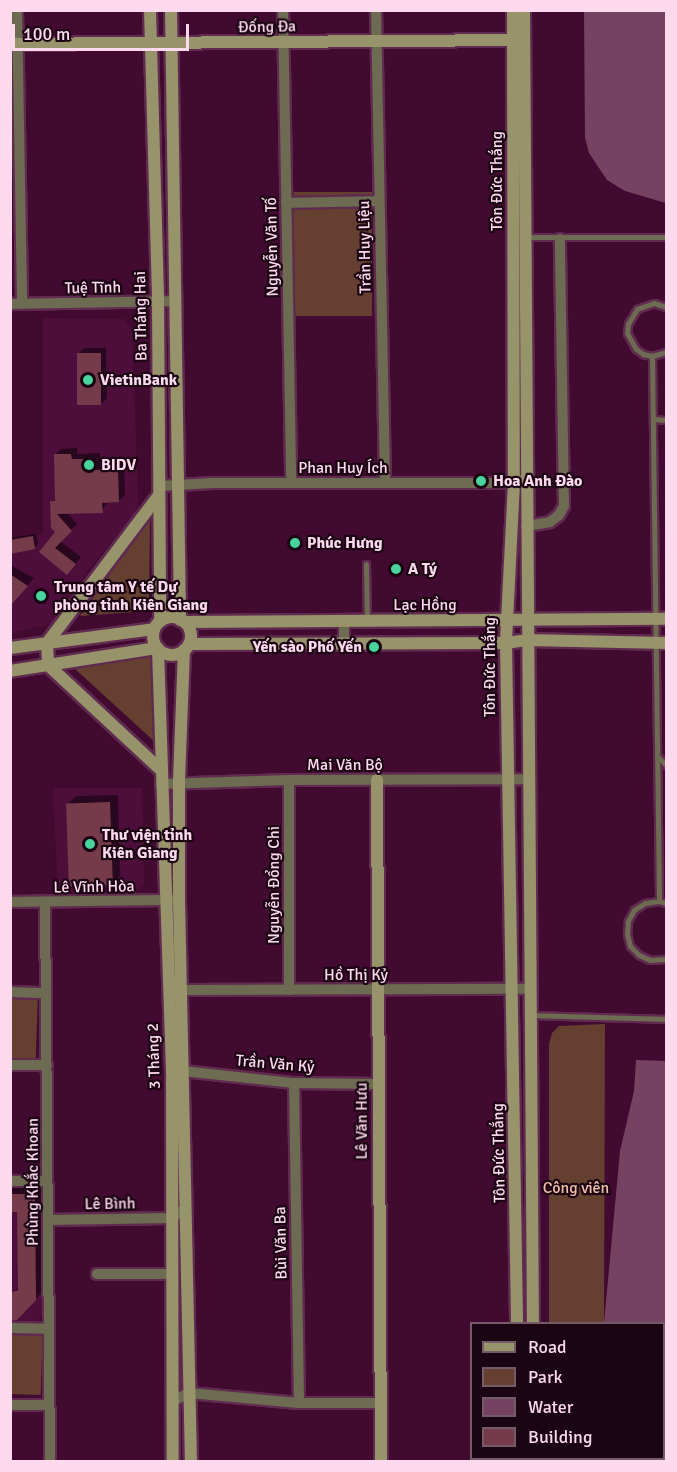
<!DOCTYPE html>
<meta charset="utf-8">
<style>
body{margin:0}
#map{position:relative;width:677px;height:1472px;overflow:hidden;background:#420a31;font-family:Signika,sans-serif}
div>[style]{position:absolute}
.built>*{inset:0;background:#4e0e3b}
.green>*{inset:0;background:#653f30;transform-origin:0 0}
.water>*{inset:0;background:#754261}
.shadow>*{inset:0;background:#0007}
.building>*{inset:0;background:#753b4b;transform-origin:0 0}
.roads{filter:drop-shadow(2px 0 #602b4f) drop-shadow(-2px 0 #602b4f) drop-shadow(0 2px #602b4f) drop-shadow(0 -2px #602b4f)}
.lane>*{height:5px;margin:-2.5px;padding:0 2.5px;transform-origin:2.5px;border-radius:2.5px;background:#6d6b52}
.street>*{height:10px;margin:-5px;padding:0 5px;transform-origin:5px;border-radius:5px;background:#6d6b52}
.secondary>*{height:12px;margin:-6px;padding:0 6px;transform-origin:6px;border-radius:6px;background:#97936b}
.secondary>.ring{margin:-6px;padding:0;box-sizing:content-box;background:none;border:12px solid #97936b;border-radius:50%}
.dots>*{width:16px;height:16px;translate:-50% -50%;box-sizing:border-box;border:3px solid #1b0513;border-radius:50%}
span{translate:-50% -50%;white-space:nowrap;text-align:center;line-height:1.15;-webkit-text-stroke:4.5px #1b0513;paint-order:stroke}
.street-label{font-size:16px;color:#fdd9ed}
.poi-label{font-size:16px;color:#fdd9ed;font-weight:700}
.left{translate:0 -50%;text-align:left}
.right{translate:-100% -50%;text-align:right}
.park-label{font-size:16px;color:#f5c0aa}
.frame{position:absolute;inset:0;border:12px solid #fdd9ed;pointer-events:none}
.legend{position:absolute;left:470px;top:1322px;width:195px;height:138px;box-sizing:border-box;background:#1b0513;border:2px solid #755a6a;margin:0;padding:8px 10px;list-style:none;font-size:18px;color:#fdd9ed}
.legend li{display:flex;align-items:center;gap:12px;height:30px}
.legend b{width:30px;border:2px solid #755a6a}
.scale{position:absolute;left:12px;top:24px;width:177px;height:27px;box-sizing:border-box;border:3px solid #fdd9ed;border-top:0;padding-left:8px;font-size:18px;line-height:21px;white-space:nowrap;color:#fdd9ed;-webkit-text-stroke:4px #1b0513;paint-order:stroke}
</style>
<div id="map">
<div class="built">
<div style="clip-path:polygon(43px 318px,125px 319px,132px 332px,138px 500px,137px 511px,89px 569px,55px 623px,11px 633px,11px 539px,43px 534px)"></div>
<div style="clip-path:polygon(53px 788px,142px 788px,144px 883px,133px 894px,58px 893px)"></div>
<div style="clip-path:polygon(11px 1187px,34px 1188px,42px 1193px,43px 1315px,34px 1324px,11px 1323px)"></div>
</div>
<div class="green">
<div style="left:294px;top:192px;width:78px;height:124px"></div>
<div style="clip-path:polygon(150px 518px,149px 611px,80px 616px)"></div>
<div style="clip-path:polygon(154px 656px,156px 743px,73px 667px)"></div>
<div style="left:11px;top:993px;width:27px;height:66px;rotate:2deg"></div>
<div style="clip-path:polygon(605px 1024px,604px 1323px,549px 1324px,549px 1044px,552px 1033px,559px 1026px)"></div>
<div style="left:11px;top:1328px;width:32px;height:66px;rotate:2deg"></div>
<div style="left:550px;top:1459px;width:55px;height:2px"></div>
</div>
<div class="water">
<div style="clip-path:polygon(584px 11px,666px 11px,666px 203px,625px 191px,607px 180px,589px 153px,585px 137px)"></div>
<div style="clip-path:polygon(636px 1060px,666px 1061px,666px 1461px,605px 1461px,605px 1459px,664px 1458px,664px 1324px,604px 1323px,620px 1151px,634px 1091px)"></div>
</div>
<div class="shadow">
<div style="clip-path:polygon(84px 348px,106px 348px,107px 398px,101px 404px,78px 354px)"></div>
<div style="clip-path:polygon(77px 448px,77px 454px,100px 453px,100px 464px,124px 464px,125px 495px,118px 501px,108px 501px,102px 511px,67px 512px,77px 524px,60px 541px,81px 557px,73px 567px,41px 552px,57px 532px,52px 502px,57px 497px,55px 455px,61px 449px)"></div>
<div style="clip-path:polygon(36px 534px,38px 544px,34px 548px,10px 552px,10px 538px)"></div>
<div style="clip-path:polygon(10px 565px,34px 578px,11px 604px)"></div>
<div style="clip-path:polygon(118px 795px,120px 876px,112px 883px,68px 804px,76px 796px)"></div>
<div style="clip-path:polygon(10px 1187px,41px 1188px,42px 1292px,17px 1319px,12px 1294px,19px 1287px,19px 1210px,10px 1210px)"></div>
</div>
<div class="building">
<div style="left:77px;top:353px;width:24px;height:52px"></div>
<div style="clip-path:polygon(54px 454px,71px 454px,72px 459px,94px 459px,94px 470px,118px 469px,119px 502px,102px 503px,103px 513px,57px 514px,72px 531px,55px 548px,76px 564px,67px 575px,39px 552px,55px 532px,51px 528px,50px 501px,55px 501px)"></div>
<div style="clip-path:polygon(33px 536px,35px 549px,10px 554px,10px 540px)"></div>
<div style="clip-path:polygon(10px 574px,28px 586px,10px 606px)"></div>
<div style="left:110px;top:802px;width:83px;height:44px;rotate:88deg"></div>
<div style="clip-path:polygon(10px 1194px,35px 1194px,36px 1300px,17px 1320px,10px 1321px,10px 1293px,18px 1290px,17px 1212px,10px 1212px)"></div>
</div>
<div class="roads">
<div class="lane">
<div style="left:525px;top:237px;width:141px"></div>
<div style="left:666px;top:307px;width:13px;rotate:-162deg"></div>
<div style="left:654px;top:303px;width:18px;rotate:161deg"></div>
<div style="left:637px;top:309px;width:17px;rotate:121deg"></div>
<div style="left:628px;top:324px;width:9px;rotate:96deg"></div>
<div style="left:627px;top:333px;width:18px;rotate:61deg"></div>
<div style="left:636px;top:349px;width:9px;rotate:36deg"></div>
<div style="left:643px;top:354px;width:9px;rotate:13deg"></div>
<div style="left:652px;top:356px;width:15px;rotate:-16deg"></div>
<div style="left:652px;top:356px;width:545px;rotate:89.26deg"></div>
<div style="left:653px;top:419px;width:13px;rotate:4deg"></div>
<div style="left:366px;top:564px;width:56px;rotate:89deg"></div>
<div style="left:657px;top:756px;width:13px;rotate:45deg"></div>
<div style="left:666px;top:903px;width:7px;rotate:-164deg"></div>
<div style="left:659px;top:901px;width:14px;rotate:172deg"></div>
<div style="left:645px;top:903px;width:13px;rotate:148deg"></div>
<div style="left:634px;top:910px;width:13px;rotate:119deg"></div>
<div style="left:628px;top:921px;width:13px;rotate:94deg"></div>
<div style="left:627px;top:934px;width:12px;rotate:76deg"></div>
<div style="left:630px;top:946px;width:13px;rotate:45deg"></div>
<div style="left:639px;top:955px;width:12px;rotate:24deg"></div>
<div style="left:650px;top:960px;width:16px;rotate:-4deg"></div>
<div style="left:531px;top:1015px;width:135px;rotate:1.7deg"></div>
</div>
<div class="street">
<div style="left:17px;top:10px;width:294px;rotate:89deg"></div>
<div style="left:283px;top:10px;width:473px;rotate:89deg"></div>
<div style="left:376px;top:10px;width:473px;rotate:88.9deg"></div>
<div style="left:286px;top:203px;width:93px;rotate:-1.2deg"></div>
<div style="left:10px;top:304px;width:166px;rotate:-1deg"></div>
<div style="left:160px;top:486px;width:52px;rotate:-3.3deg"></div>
<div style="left:212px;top:483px;width:302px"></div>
<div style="left:514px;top:483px;width:9px;rotate:-21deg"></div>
<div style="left:526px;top:526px;width:24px;rotate:-9deg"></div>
<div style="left:550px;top:522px;width:11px;rotate:-38deg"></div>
<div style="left:559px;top:515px;width:10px;rotate:-61deg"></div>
<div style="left:564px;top:506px;width:267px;rotate:-90.9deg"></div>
<div style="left:344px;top:642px;width:20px;rotate:-90deg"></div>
<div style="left:289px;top:780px;width:210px;rotate:90deg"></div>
<div style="left:161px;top:784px;width:128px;rotate:-1.8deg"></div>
<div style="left:289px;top:780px;width:240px;rotate:-0.2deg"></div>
<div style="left:10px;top:902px;width:169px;rotate:-0.7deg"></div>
<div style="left:45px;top:902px;width:560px;rotate:89.49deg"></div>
<div style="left:182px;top:990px;width:347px;rotate:-0.2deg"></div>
<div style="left:10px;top:992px;width:36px;rotate:2deg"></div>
<div style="left:10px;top:1065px;width:37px"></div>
<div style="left:177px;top:1075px;width:7px;rotate:-34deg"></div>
<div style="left:183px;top:1071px;width:112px;rotate:6.2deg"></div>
<div style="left:294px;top:1083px;width:85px;rotate:0.7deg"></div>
<div style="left:294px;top:1083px;width:320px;rotate:89.1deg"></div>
<div style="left:10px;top:1181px;width:37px"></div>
<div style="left:48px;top:1220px;width:124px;rotate:-0.9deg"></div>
<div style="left:172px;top:1218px;width:17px;rotate:-36deg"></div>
<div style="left:97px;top:1274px;width:76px"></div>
<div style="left:10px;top:1328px;width:39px;rotate:1deg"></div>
<div style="left:173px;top:1401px;width:18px;rotate:-27deg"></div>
<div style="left:189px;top:1393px;width:110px;rotate:5.2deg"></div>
<div style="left:299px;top:1403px;width:82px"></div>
<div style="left:10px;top:1405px;width:39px"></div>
</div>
<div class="secondary">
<div style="left:150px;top:10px;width:292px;rotate:88.4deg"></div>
<div style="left:158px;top:302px;width:319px;rotate:89.6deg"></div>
<div style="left:171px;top:10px;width:610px;rotate:89.15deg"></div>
<div style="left:513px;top:10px;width:473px;rotate:89.9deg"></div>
<div style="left:514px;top:483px;width:160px;rotate:92.9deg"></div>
<div style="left:506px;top:643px;width:681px;rotate:89.07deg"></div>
<div style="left:524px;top:10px;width:1314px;rotate:89.61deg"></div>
<div style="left:10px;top:44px;width:510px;rotate:-0.45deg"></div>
<div style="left:159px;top:495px;width:186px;rotate:127.1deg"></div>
<div style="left:47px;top:643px;width:22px;rotate:87deg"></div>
<div style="left:48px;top:665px;width:154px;rotate:42.9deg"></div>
<div class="ring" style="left:153px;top:617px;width:26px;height:26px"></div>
<div style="left:184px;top:622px;width:482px;rotate:-0.4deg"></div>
<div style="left:189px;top:644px;width:317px;rotate:-0.2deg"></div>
<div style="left:506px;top:643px;width:21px;rotate:-8deg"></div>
<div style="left:527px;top:640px;width:139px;rotate:1.2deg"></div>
<div style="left:10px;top:648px;width:145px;rotate:-7.5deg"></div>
<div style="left:158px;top:649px;width:430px;rotate:88.1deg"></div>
<div style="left:172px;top:1079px;width:383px;rotate:89.9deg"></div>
<div style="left:184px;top:650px;width:132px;rotate:92.2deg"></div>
<div style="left:179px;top:782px;width:118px;rotate:90deg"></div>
<div style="left:179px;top:900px;width:562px;rotate:88.78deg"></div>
<div style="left:10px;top:671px;width:149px;rotate:-8.9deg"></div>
<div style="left:377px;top:780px;width:682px;rotate:89.66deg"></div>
<div style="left:519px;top:1458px;width:4px;rotate:90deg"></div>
<div style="left:535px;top:1458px;width:4px;rotate:90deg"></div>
</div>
</div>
<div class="dots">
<div style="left:88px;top:380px;background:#48d49d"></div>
<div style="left:89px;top:465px;background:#48d49d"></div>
<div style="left:481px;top:481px;background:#48d49d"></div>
<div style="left:295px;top:543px;background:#48d49d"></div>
<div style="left:396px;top:569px;background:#48d49d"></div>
<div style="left:41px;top:596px;background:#48d49d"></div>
<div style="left:374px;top:647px;background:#48d49d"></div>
<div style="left:90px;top:844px;background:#48d49d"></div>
</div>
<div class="street-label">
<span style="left:267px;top:27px;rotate:-1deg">Đống Đa</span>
<span style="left:497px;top:181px;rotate:-90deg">Tôn Đức Thắng</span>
<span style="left:272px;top:247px;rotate:-91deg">Nguyễn Văn Tố</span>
<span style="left:365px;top:247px;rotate:-91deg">Trần Huy Liệu</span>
<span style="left:93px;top:288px;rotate:-1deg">Tuệ Tĩnh</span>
<span style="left:141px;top:316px;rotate:-91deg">Ba Tháng Hai</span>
<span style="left:343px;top:468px">Phan Huy Ích</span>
<span style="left:425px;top:605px">Lạc Hồng</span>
<span style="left:490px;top:667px;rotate:-90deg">Tôn Đức Thắng</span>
<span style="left:345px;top:765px">Mai Văn Bộ</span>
<span style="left:274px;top:885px;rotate:-90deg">Nguyễn Đổng Chi</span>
<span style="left:94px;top:887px;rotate:-1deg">Lê Vĩnh Hòa</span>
<span style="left:356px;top:975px">Hồ Thị Kỷ</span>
<span style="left:154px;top:1056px;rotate:-92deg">3 Tháng 2</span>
<span style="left:275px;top:1064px;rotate:5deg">Trần Văn Kỷ</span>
<span style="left:362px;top:1121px;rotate:-90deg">Lê Văn Hưu</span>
<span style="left:499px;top:1153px;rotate:-91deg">Tôn Đức Thắng</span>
<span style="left:33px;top:1182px;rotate:-90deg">Phùng Khắc Khoan</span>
<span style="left:110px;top:1204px;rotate:-1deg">Lê Bình</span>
<span style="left:281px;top:1243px;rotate:-91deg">Bùi Văn Ba</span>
</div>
<div class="poi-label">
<span class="left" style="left:100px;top:380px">VietinBank</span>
<span class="left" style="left:101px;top:465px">BIDV</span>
<span class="left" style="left:493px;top:481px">Hoa Anh Đào</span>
<span class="left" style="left:307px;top:543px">Phúc Hưng</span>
<span class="left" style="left:408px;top:569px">A Tý</span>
<span class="left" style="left:54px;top:596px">Trung tâm Y tế Dự<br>phòng tỉnh Kiên Giang</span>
<span class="right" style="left:362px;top:647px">Yến sào Phố Yến</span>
<span class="left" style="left:102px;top:844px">Thư viện tỉnh<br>Kiên Giang</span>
</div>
<div class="park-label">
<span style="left:576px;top:1188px">Công viên</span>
</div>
<div class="frame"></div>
<ul class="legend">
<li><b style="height:8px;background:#97936b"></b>Road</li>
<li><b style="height:16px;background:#653f30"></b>Park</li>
<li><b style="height:16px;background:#754261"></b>Water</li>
<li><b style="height:16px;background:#753b4b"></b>Building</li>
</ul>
<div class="scale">100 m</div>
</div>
